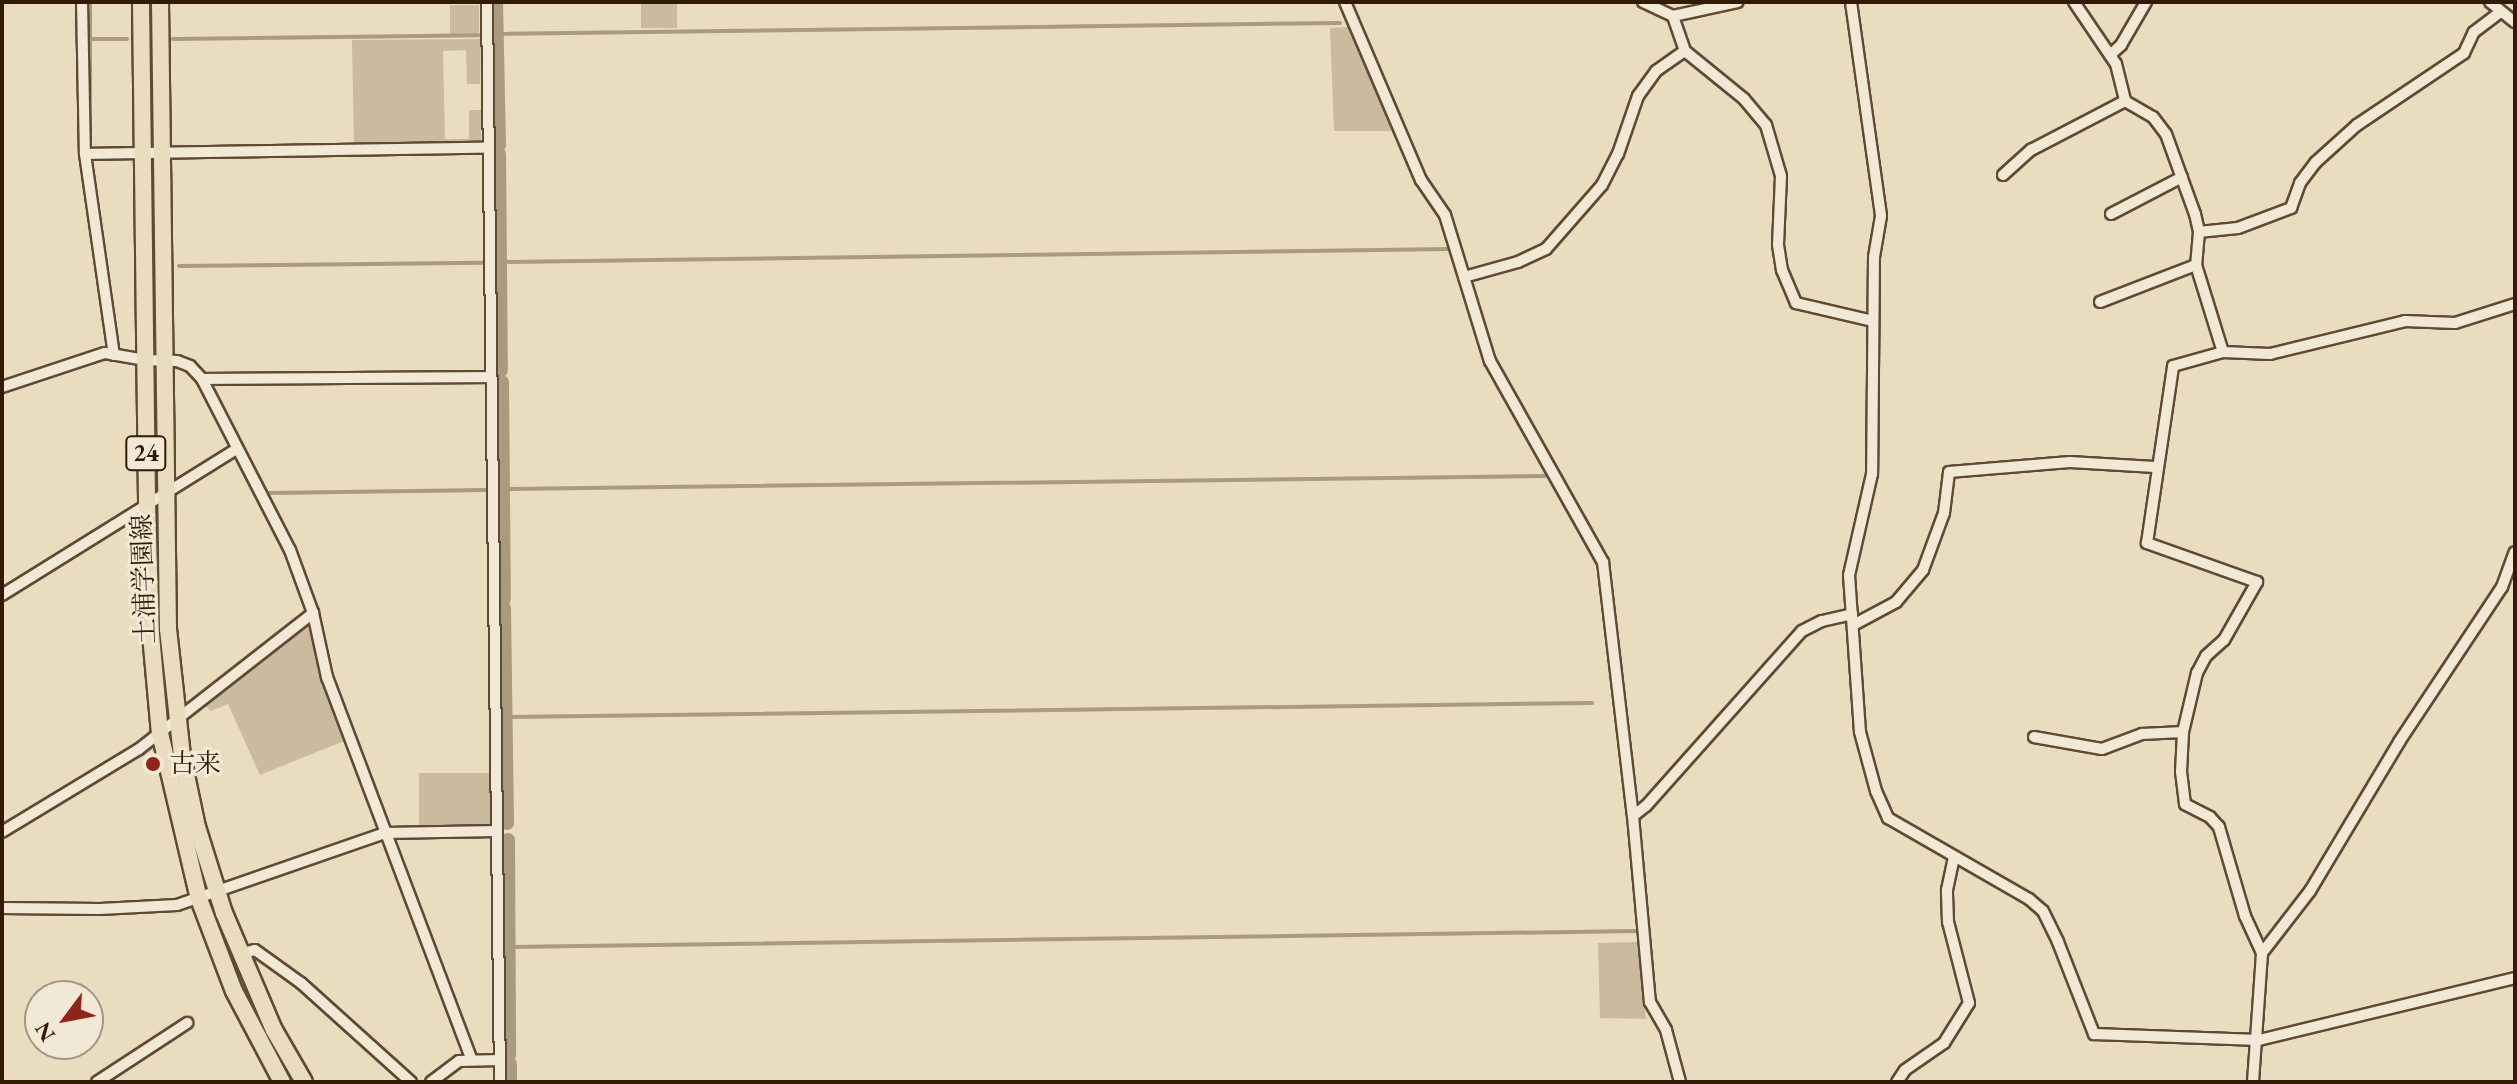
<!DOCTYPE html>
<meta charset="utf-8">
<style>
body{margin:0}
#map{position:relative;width:2517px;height:1084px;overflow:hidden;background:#e9dcbf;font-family:"EB Garamond","Noto Serif JP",serif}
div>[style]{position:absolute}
.green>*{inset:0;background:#cabba0;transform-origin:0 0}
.stream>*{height:4px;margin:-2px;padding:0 2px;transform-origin:2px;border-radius:2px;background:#aa9a80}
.canal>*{height:14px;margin:-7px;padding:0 7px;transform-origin:7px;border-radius:7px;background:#aa9a80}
.roads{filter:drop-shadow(2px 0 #5f4a34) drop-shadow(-2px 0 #5f4a34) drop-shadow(0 2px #5f4a34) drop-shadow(0 -2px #5f4a34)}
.street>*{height:10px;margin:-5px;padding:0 5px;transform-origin:5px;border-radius:5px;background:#f1e8d5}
.primary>*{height:16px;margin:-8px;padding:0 8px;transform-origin:8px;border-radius:8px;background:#e9dcbf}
.dots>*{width:22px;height:22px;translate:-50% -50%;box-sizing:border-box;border:4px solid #f1e8d5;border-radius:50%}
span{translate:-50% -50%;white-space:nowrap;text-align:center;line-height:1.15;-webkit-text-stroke:6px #f1e8d5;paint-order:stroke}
.shield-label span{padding:2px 6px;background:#f1e8d5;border:2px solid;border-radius:6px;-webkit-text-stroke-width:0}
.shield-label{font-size:24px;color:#311a06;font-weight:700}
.street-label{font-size:26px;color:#311a06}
.poi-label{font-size:26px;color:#311a06}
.left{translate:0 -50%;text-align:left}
.frame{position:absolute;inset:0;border:4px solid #311a06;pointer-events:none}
.north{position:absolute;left:24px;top:980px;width:80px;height:80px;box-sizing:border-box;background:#f1e8d5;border:2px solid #a49682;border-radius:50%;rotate:238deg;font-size:22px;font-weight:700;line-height:32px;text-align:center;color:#311a06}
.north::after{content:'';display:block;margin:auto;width:28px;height:36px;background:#8f2418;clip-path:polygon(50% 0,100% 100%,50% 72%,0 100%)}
</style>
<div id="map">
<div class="green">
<div style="left:641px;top:2px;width:36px;height:26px"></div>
<div style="left:450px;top:5px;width:29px;height:29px"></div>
<div style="clip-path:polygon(1348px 27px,1392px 131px,1334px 131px,1330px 28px)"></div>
<div style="clip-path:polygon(481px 39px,480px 84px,467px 84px,466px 50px,443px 51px,445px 139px,469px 139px,469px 110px,481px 110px,481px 145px,354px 146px,352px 40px)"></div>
<div style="clip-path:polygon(308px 627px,344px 741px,260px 775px,228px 704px,211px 711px,206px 706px)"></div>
<div style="left:491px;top:773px;width:52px;height:72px;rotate:90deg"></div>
<div style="clip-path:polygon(1638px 942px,1646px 1019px,1600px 1018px,1598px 943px)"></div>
</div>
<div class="stream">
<div style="left:90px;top:2px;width:135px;rotate:90deg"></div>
<div style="left:496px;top:34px;width:844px;rotate:-0.75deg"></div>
<div style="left:90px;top:39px;width:37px"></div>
<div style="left:173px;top:39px;width:308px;rotate:-0.7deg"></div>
<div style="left:500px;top:262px;width:949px;rotate:-0.78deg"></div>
<div style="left:179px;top:266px;width:304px;rotate:-0.6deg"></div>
<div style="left:502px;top:489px;width:1043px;rotate:-0.71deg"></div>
<div style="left:268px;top:493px;width:218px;rotate:-0.8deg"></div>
<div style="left:506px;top:717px;width:1086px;rotate:-0.74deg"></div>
<div style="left:508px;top:947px;width:1127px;rotate:-0.81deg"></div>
</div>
<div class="canal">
<div style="left:496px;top:2px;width:143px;rotate:88.8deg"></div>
<div style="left:499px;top:154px;width:216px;rotate:89.5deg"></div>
<div style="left:502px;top:382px;width:217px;rotate:89.5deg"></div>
<div style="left:504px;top:608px;width:215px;rotate:89.2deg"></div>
<div style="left:508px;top:840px;width:215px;rotate:89.7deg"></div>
<div style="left:510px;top:1064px;width:18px;rotate:90deg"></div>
</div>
<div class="roads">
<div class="street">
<div style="left:82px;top:2px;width:152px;rotate:88.9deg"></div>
<div style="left:85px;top:154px;width:203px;rotate:81.8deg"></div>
<div style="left:487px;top:2px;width:1080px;rotate:89.31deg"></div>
<div style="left:1345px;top:2px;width:194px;rotate:66.9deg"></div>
<div style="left:1421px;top:180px;width:42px;rotate:55.6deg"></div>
<div style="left:1445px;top:215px;width:153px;rotate:72.9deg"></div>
<div style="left:1490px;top:361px;width:231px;rotate:60.7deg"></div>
<div style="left:1603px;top:562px;width:256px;rotate:83.3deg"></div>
<div style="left:1633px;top:816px;width:187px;rotate:84.8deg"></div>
<div style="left:1650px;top:1002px;width:32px;rotate:60deg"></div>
<div style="left:1666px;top:1030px;width:54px;rotate:74.9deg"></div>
<div style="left:1643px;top:2px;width:33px;rotate:25deg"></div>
<div style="left:1673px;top:16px;width:66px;rotate:-12.2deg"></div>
<div style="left:1851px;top:2px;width:216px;rotate:82deg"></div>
<div style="left:1881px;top:216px;width:42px;rotate:99.7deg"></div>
<div style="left:1874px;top:257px;width:217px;rotate:90.5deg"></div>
<div style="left:1872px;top:474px;width:104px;rotate:102.8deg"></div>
<div style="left:1849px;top:575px;width:157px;rotate:86deg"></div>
<div style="left:1860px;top:732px;width:61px;rotate:74.8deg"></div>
<div style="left:1876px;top:791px;width:30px;rotate:66deg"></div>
<div style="left:1888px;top:818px;width:163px;rotate:29.9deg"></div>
<div style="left:2029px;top:899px;width:18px;rotate:41deg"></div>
<div style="left:2043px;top:911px;width:34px;rotate:64deg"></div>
<div style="left:2058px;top:942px;width:99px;rotate:68.6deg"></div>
<div style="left:2094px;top:1034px;width:165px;rotate:2.1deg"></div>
<div style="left:2259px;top:1040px;width:263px;rotate:-13.6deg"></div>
<div style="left:2074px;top:2px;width:75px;rotate:55.9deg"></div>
<div style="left:2116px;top:64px;width:38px;rotate:76deg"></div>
<div style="left:2125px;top:101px;width:32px;rotate:30deg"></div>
<div style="left:2153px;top:117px;width:21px;rotate:53deg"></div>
<div style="left:2166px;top:134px;width:85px;rotate:70.1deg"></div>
<div style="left:2195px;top:214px;width:18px;rotate:77deg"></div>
<div style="left:2199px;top:232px;width:33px;rotate:95deg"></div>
<div style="left:2196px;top:265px;width:91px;rotate:72.8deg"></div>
<div style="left:2490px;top:2px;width:32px;rotate:39deg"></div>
<div style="left:1685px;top:51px;width:76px;rotate:39.1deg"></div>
<div style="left:1744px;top:99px;width:34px;rotate:50deg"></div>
<div style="left:1766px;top:125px;width:53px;rotate:73.6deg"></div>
<div style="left:1781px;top:176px;width:69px;rotate:92.5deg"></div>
<div style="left:1778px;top:245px;width:25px;rotate:81deg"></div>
<div style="left:1782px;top:270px;width:36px;rotate:67deg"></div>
<div style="left:1796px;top:303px;width:79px;rotate:13.2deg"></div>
<div style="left:2110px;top:55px;width:15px;rotate:-42deg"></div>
<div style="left:2121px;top:45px;width:50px;rotate:-59.8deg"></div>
<div style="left:85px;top:154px;width:404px;rotate:-0.9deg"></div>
<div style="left:2003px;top:175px;width:38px;rotate:-42deg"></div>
<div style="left:2031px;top:150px;width:106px;rotate:-27.5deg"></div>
<div style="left:2111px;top:214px;width:80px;rotate:-27.5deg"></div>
<div style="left:2199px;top:232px;width:39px;rotate:-6deg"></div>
<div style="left:2238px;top:228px;width:57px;rotate:-20.7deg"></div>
<div style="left:2291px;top:208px;width:27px;rotate:-70deg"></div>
<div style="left:2300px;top:183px;width:26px;rotate:-53deg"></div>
<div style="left:2316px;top:162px;width:55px;rotate:-42.1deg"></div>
<div style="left:2357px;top:125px;width:129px;rotate:-33.9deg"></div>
<div style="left:2464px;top:53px;width:23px;rotate:-65deg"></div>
<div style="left:2474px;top:32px;width:31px;rotate:-37deg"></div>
<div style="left:1464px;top:277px;width:56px;rotate:-15.5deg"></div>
<div style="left:1518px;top:262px;width:31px;rotate:-25deg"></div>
<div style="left:1546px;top:249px;width:85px;rotate:-48.8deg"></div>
<div style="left:1602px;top:185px;width:35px;rotate:-63deg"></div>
<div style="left:1618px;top:154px;width:61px;rotate:-71deg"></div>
<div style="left:1638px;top:96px;width:31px;rotate:-54deg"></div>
<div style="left:1656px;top:71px;width:35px;rotate:-35deg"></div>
<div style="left:1685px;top:51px;width:37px;rotate:-109deg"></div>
<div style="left:2100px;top:302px;width:103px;rotate:-21.1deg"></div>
<div style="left:202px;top:379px;width:289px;rotate:-0.4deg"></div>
<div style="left:2px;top:387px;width:108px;rotate:-18.3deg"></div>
<div style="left:105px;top:353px;width:41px;rotate:9.9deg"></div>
<div style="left:145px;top:360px;width:32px;rotate:2deg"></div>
<div style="left:177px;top:361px;width:14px;rotate:21deg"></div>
<div style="left:190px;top:366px;width:18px;rotate:47deg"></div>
<div style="left:202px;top:379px;width:192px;rotate:62.8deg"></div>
<div style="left:290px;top:550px;width:67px;rotate:69.9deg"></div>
<div style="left:313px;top:613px;width:66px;rotate:77.7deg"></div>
<div style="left:327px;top:677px;width:408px;rotate:69.3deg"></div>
<div style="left:2px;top:595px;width:277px;rotate:-31.9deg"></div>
<div style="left:1855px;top:624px;width:47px;rotate:-28.2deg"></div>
<div style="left:1896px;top:602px;width:42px;rotate:-49.8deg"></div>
<div style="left:1923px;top:570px;width:61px;rotate:-69.8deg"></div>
<div style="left:1944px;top:513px;width:41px;rotate:-83deg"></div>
<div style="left:1949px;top:472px;width:121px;rotate:-4.7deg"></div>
<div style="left:2070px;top:462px;width:85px;rotate:3.4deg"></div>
<div style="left:2034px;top:737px;width:69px;rotate:10deg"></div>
<div style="left:2102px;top:749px;width:43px;rotate:-20.6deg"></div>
<div style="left:2142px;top:734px;width:41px;rotate:-2.8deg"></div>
<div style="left:1633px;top:816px;width:16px;rotate:-38deg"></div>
<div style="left:1646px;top:806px;width:234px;rotate:-48.3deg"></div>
<div style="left:1802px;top:631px;width:22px;rotate:-27deg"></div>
<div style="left:1822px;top:621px;width:31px;rotate:-13deg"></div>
<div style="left:2px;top:832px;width:160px;rotate:-31.2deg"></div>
<div style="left:139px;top:749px;width:221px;rotate:-38deg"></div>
<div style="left:2px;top:908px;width:98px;rotate:0.6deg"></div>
<div style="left:100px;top:909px;width:77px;rotate:-3deg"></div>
<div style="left:177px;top:905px;width:220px;rotate:-19.1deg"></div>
<div style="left:385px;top:833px;width:112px;rotate:-1deg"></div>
<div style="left:2262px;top:953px;width:41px;rotate:-114.7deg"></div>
<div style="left:2245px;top:916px;width:93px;rotate:-106.3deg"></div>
<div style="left:2219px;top:827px;width:13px;rotate:-132deg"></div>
<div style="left:2210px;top:817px;width:28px;rotate:-153deg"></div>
<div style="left:2185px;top:804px;width:32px;rotate:-97deg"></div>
<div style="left:2181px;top:772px;width:40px;rotate:-87.1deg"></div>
<div style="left:2183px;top:732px;width:61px;rotate:-76.7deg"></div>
<div style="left:2197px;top:673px;width:19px;rotate:-62deg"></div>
<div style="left:2206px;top:656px;width:24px;rotate:-42deg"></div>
<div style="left:2224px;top:640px;width:67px;rotate:-60.4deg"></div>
<div style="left:2257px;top:582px;width:117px;rotate:-160.5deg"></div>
<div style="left:2147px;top:543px;width:179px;rotate:-81.6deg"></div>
<div style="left:2173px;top:366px;width:52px;rotate:-15.6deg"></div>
<div style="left:2223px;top:352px;width:47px;rotate:2.4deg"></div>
<div style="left:2270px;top:354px;width:139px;rotate:-13.7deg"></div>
<div style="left:2405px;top:321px;width:50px;rotate:2.3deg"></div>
<div style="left:2455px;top:323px;width:63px;rotate:-17.6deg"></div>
<div style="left:239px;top:954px;width:16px;rotate:-14deg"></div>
<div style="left:255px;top:950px;width:57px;rotate:35.7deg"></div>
<div style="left:301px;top:983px;width:148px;rotate:42deg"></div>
<div style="left:97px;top:1082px;width:108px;rotate:-33.2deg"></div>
<div style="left:431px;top:1082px;width:35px;rotate:-37deg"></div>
<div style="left:459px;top:1061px;width:41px;rotate:-1.4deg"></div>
<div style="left:1897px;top:1082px;width:14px;rotate:-56deg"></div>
<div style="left:1905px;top:1070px;width:47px;rotate:-34.7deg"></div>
<div style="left:1944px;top:1043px;width:47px;rotate:-58deg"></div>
<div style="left:1969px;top:1003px;width:84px;rotate:-104.5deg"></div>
<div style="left:1948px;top:922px;width:32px;rotate:-92deg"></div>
<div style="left:1947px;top:890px;width:33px;rotate:-78deg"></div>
<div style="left:2253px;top:1082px;width:129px;rotate:-86deg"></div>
<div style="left:2262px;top:953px;width:78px;rotate:-52.3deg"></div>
<div style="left:2310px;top:891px;width:174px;rotate:-59.1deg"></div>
<div style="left:2399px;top:742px;width:186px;rotate:-56.4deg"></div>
<div style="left:2502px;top:587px;width:37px;rotate:-70deg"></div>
</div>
<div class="primary">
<div style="left:141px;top:2px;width:501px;rotate:89.31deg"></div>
<div style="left:147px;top:503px;width:132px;rotate:88.3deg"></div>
<div style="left:151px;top:635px;width:98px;rotate:84.8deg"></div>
<div style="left:160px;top:733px;width:171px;rotate:76.8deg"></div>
<div style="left:199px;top:899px;width:98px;rotate:69.2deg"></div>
<div style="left:234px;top:991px;width:103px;rotate:62.2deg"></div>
<div style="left:160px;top:2px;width:627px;rotate:89.27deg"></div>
<div style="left:168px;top:629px;width:128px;rotate:83.7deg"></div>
<div style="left:182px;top:756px;width:73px;rotate:78.1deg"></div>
<div style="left:197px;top:827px;width:90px;rotate:72.6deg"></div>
<div style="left:224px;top:913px;width:127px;rotate:66.9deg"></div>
<div style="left:274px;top:1030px;width:60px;rotate:60deg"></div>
</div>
</div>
<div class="dots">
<div style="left:153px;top:764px;background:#8f2418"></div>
</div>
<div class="shield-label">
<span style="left:146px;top:453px">24</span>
</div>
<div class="street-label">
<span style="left:144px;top:579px;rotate:-92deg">土浦学園線</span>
</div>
<div class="poi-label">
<span class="left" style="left:169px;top:764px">古来</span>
</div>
<div class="frame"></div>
<div class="north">N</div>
</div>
